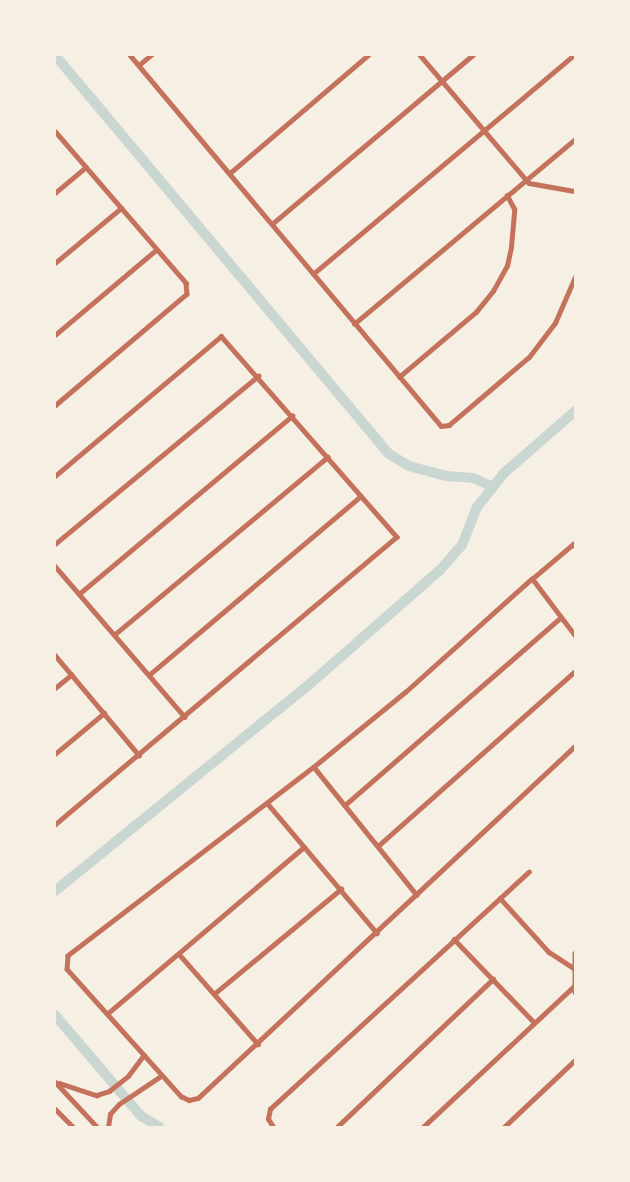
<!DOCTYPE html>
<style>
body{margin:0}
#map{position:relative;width:630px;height:1182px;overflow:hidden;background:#f6efe4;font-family:Figtree,sans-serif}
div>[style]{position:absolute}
.canal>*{height:10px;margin:-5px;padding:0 5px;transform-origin:5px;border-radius:5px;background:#c9d6d2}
.minor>*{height:4.5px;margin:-2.25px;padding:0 2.25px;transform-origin:2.25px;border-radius:2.25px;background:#c5725c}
.tertiary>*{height:5px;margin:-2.5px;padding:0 2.5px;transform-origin:2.5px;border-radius:2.5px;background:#c5725c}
span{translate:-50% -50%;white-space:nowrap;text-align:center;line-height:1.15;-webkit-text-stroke:5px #f6efe4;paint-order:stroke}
.frame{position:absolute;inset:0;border:56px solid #f6efe4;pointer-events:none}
</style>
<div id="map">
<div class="canal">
<div style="left:55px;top:55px;width:520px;rotate:50.07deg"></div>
<div style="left:389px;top:454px;width:23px;rotate:31deg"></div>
<div style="left:409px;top:466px;width:38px;rotate:15deg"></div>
<div style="left:446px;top:476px;width:27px;rotate:4deg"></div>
<div style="left:473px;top:478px;width:22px;rotate:24deg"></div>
<div style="left:55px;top:891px;width:331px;rotate:-39.1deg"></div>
<div style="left:312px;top:682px;width:171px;rotate:-41.2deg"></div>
<div style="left:441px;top:569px;width:32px;rotate:-49deg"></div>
<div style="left:462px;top:545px;width:41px;rotate:-68.5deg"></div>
<div style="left:477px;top:507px;width:43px;rotate:-51.5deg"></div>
<div style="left:504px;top:473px;width:94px;rotate:-41.1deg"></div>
<div style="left:55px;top:1015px;width:133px;rotate:49.6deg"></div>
<div style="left:141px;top:1116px;width:21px;rotate:31deg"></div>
</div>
<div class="minor">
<div style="left:130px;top:55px;width:484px;rotate:50deg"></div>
<div style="left:441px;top:426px;width:8px;rotate:-7deg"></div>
<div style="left:449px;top:425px;width:105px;rotate:-40.4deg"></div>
<div style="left:529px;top:357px;width:43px;rotate:-52.6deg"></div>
<div style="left:555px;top:323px;width:50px;rotate:-66.5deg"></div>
<div style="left:420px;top:55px;width:168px;rotate:49.6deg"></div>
<div style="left:529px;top:183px;width:47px;rotate:9.9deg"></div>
<div style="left:139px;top:65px;width:16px;rotate:-40deg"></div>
<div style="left:55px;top:131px;width:201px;rotate:49.2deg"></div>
<div style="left:186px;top:283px;width:11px;rotate:85deg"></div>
<div style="left:187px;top:294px;width:173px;rotate:139.7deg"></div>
<div style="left:230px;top:173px;width:182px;rotate:-40.5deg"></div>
<div style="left:55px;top:193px;width:40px;rotate:-40deg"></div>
<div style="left:272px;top:224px;width:263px;rotate:-40.1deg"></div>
<div style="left:55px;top:263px;width:86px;rotate:-39.8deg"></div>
<div style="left:313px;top:274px;width:341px;rotate:-40deg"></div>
<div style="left:354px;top:324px;width:288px;rotate:-39.9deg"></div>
<div style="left:55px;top:335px;width:132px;rotate:-40.1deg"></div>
<div style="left:399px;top:377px;width:101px;rotate:-40.2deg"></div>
<div style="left:476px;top:312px;width:27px;rotate:-51deg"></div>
<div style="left:493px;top:291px;width:29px;rotate:-61deg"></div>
<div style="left:507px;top:266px;width:19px;rotate:-78deg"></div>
<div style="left:511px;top:247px;width:38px;rotate:-85deg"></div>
<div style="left:514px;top:209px;width:15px;rotate:-118deg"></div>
<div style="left:55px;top:476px;width:217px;rotate:-40.1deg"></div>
<div style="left:221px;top:336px;width:267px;rotate:48.8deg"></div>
<div style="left:397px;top:537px;width:447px;rotate:139.9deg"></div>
<div style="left:55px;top:544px;width:264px;rotate:-39.6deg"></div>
<div style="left:55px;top:566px;width:199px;rotate:49.3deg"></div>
<div style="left:532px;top:579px;width:54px;rotate:-40.5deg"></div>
<div style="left:573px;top:544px;width:3px;rotate:45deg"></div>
<div style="left:79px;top:594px;width:278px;rotate:-39.9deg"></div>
<div style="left:114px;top:635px;width:278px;rotate:-39.8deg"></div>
<div style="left:575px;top:636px;width:71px;rotate:-127deg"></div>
<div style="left:532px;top:579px;width:169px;rotate:138.1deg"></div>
<div style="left:406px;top:692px;width:119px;rotate:140.8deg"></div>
<div style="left:314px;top:767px;width:310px;rotate:142.5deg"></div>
<div style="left:68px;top:956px;width:13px;rotate:94deg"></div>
<div style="left:67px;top:969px;width:171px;rotate:48.1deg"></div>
<div style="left:181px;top:1096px;width:9px;rotate:27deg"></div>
<div style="left:189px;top:1100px;width:9px;rotate:-13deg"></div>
<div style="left:198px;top:1098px;width:516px;rotate:-43.04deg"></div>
<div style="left:55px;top:655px;width:131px;rotate:50deg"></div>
<div style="left:149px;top:675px;width:277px;rotate:-40.2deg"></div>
<div style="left:55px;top:688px;width:21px;rotate:-39deg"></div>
<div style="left:55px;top:754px;width:64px;rotate:-39.9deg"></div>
<div style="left:314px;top:767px;width:164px;rotate:51.2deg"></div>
<div style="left:268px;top:804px;width:169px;rotate:49.8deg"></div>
<div style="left:345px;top:805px;width:285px;rotate:-41deg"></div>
<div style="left:378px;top:846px;width:264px;rotate:-41.6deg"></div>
<div style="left:500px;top:898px;width:73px;rotate:47.8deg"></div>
<div style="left:549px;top:952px;width:31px;rotate:33deg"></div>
<div style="left:454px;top:939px;width:115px;rotate:46.1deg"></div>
<div style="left:575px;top:953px;width:39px;rotate:90deg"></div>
<div style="left:179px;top:954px;width:120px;rotate:48.7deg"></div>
<div style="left:214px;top:994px;width:165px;rotate:-39.6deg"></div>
<div style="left:107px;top:1014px;width:258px;rotate:-40.3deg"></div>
<div style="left:59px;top:1083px;width:40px;rotate:18deg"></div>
<div style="left:97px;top:1095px;width:13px;rotate:-18deg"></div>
<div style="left:109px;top:1091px;width:24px;rotate:-38deg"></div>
<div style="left:128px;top:1076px;width:26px;rotate:-53deg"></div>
<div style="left:108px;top:1127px;width:13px;rotate:-81deg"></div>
<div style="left:110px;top:1114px;width:13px;rotate:-48deg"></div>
<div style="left:119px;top:1104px;width:50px;rotate:-33.7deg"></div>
<div style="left:273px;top:1127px;width:9px;rotate:-122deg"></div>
<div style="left:268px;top:1119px;width:10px;rotate:-79deg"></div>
<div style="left:270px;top:1109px;width:351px;rotate:-42.5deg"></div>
<div style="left:337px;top:1127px;width:215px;rotate:-43.5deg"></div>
<div style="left:423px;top:1127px;width:207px;rotate:-43deg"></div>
<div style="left:504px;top:1127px;width:98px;rotate:-43.3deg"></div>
</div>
<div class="tertiary">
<div style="left:55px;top:1082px;width:62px;rotate:47deg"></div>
<div style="left:55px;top:1109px;width:25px;rotate:45deg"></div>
</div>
<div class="frame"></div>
</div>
